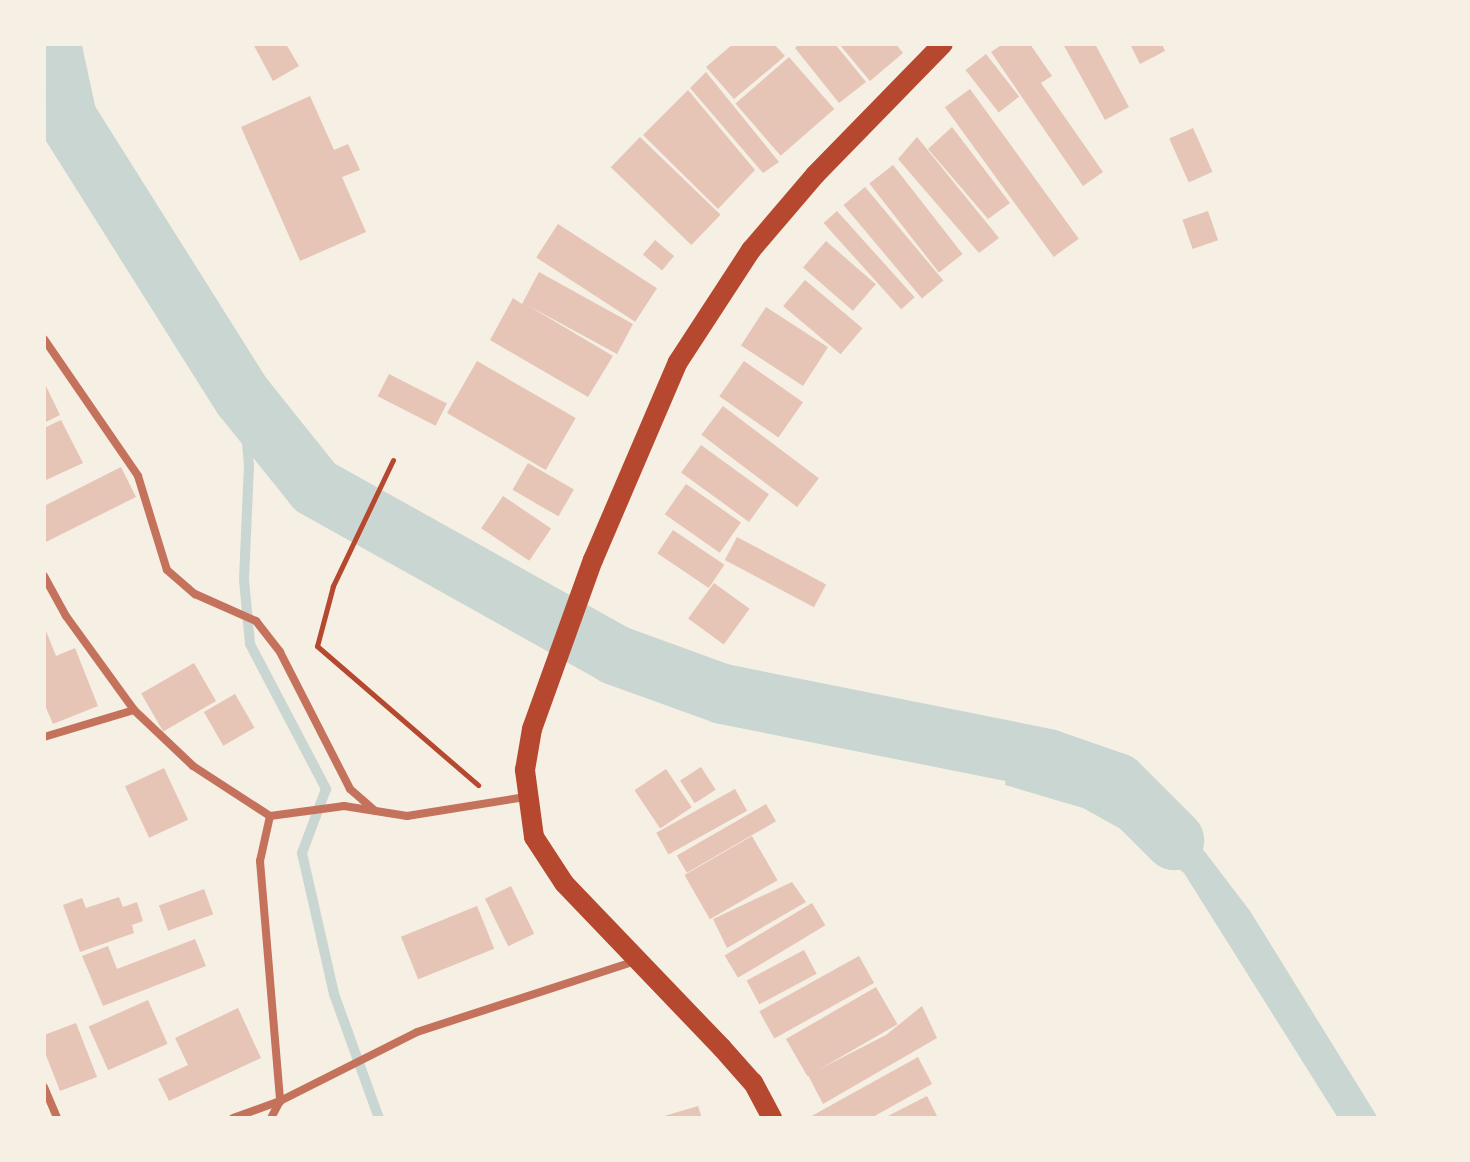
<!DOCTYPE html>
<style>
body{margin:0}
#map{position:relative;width:1470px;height:1162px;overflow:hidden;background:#f6efe4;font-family:"IBM Plex Sans",sans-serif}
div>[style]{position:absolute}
.water>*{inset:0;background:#c9d6d2}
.stream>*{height:10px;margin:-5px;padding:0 5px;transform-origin:5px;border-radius:5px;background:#c9d6d2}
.river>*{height:60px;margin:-30px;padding:0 30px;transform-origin:30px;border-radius:30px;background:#c9d6d2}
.building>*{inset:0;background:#e6c5b7;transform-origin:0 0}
.path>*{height:5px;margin:-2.5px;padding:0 2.5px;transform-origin:2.5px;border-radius:2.5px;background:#b5482f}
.minor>*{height:8px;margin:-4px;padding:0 4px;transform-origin:4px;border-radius:4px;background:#c5725c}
.primary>*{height:20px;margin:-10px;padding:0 10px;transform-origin:10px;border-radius:10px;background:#b5482f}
span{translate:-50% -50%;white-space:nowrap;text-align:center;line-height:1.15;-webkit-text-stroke:8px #f6efe4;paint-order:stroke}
.frame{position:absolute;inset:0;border:46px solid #f6efe4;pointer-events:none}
</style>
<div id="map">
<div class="water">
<div style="clip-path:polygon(1009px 759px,1163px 797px,1250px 911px,1378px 1118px,1338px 1118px,1184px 873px,1146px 843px,1083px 808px,1005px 785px)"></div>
</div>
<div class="stream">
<div style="left:243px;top:397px;width:68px;rotate:85deg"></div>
<div style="left:249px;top:465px;width:115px;rotate:92.5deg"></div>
<div style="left:244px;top:580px;width:64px;rotate:84.6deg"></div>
<div style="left:250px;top:644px;width:164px;rotate:62.3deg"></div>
<div style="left:326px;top:789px;width:68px;rotate:110.6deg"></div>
<div style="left:302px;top:853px;width:145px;rotate:77.2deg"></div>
<div style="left:334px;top:994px;width:132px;rotate:70.1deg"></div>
</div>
<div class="river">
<div style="left:51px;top:44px;width:76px;rotate:77.8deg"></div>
<div style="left:67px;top:118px;width:330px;rotate:57.8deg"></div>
<div style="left:243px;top:397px;width:115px;rotate:51.3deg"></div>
<div style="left:315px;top:487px;width:344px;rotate:29.2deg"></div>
<div style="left:615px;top:655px;width:115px;rotate:19.9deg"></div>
<div style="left:723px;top:694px;width:331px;rotate:11.3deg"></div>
<div style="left:1048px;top:759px;width:73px;rotate:19.2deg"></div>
<div style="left:1117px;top:783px;width:81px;rotate:45deg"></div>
</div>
<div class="building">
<div style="clip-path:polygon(253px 44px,286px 44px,299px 66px,273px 81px)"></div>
<div style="clip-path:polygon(733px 44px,774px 44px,785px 56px,734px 99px,706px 67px)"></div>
<div style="clip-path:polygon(799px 44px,835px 44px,866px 82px,839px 103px,795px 48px)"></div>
<div style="clip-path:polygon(839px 44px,896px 44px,903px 53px,870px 81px)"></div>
<div style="clip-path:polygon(1003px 44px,1030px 44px,1052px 76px,1041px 83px,1103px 172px,1083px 186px,991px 52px)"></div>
<div style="clip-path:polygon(1063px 44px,1095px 44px,1129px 107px,1105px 120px)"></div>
<div style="clip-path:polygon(1130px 44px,1162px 44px,1165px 51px,1140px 64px)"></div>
<div style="left:986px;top:54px;width:54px;height:26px;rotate:52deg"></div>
<div style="left:789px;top:57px;width:69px;height:71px;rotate:49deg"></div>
<div style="clip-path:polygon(706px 72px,779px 162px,763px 173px,690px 88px)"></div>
<div style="left:970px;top:89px;width:185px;height:31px;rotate:54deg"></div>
<div style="clip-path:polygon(688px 90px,755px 170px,718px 209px,643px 135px)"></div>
<div style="clip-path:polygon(310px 96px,334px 150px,348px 144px,360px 170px,342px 177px,366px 232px,300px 261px,241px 127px)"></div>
<div style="clip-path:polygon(952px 127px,1010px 203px,988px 219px,928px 149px)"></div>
<div style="left:1193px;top:128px;width:48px;height:26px;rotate:66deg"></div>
<div style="left:640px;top:137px;width:112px;height:42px;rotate:44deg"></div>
<div style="clip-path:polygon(917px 137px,999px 238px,979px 253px,898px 159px)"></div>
<div style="left:893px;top:165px;width:113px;height:30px;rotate:52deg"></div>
<div style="left:865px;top:187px;width:122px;height:28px;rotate:50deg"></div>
<div style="left:837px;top:211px;width:116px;height:18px;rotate:48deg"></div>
<div style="left:1208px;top:211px;width:31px;height:27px;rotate:71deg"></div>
<div style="left:558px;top:224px;width:118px;height:40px;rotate:33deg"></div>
<div style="left:655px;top:240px;width:25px;height:19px;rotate:40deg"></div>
<div style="left:826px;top:241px;width:66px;height:35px;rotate:41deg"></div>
<div style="clip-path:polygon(539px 272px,633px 324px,617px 354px,527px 305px,613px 356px,588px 397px,490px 340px,513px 298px,522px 304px)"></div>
<div style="left:805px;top:280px;width:75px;height:34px;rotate:40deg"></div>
<div style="left:766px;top:307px;width:74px;height:46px;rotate:33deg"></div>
<div style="left:477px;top:361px;width:114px;height:60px;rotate:30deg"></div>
<div style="left:744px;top:361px;width:72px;height:43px;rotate:35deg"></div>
<div style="left:389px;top:374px;width:65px;height:25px;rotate:27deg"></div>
<div style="clip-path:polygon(44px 382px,60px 415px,44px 423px)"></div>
<div style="left:723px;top:406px;width:120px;height:36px;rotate:37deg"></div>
<div style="clip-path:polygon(61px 420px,83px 463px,44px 481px,44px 428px)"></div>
<div style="left:701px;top:445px;width:84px;height:34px;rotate:36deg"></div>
<div style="left:528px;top:463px;width:53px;height:31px;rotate:30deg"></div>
<div style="clip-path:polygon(121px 467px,136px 497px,44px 543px,44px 506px)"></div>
<div style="left:686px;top:484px;width:67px;height:37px;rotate:35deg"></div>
<div style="left:503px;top:496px;width:58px;height:39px;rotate:34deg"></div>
<div style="left:673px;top:530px;width:62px;height:28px;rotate:34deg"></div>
<div style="left:737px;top:537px;width:101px;height:26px;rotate:28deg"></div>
<div style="left:714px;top:583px;width:44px;height:44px;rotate:36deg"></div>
<div style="clip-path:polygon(44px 626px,56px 656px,75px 648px,98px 706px,53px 724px,44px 703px)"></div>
<div style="left:194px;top:663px;width:44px;height:61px;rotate:60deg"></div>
<div style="left:235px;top:694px;width:39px;height:36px;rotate:60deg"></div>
<div style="left:701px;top:767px;width:27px;height:25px;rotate:57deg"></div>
<div style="left:164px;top:768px;width:57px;height:43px;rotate:65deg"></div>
<div style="left:666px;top:769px;width:46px;height:38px;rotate:56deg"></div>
<div style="left:735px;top:789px;width:25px;height:90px;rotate:61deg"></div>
<div style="left:766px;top:804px;width:20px;height:103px;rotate:60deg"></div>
<div style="left:752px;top:836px;width:51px;height:78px;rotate:60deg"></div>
<div style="clip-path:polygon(792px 882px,806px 902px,727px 948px,713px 919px)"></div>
<div style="left:511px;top:886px;width:53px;height:29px;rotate:64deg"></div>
<div style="left:204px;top:889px;width:27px;height:48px;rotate:70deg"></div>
<div style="clip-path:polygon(119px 897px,123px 907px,137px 902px,143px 921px,132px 925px,134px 933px,80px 952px,63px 905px,82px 898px,86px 908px)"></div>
<div style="left:812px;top:903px;width:26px;height:102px;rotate:59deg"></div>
<div style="left:477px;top:906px;width:46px;height:82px;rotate:68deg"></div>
<div style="clip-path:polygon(195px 939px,206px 966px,103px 1006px,82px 956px,108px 946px,117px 969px)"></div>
<div style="left:804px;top:950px;width:27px;height:65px;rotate:62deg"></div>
<div style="left:859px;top:956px;width:31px;height:114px;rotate:61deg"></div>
<div style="left:876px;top:987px;width:43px;height:104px;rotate:60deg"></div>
<div style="left:148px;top:1000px;width:48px;height:65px;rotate:66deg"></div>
<div style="clip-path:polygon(922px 1006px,937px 1038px,823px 1104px,808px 1075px,886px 1035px)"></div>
<div style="clip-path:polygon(238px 1008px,261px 1058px,169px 1101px,158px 1079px,188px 1065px,175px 1038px)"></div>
<div style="clip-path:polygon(76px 1023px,97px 1077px,60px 1091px,44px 1050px,44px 1035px)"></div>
<div style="clip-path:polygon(918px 1057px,932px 1084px,871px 1118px,808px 1118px)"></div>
<div style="clip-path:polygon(927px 1096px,938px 1118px,884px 1118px)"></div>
<div style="clip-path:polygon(698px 1106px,702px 1118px,662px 1118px,661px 1117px)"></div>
</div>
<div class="path">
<div style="left:393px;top:460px;width:140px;rotate:115.5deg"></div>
<div style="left:333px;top:586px;width:62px;rotate:104.9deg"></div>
<div style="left:317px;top:646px;width:213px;rotate:40.8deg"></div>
</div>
<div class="minor">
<div style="left:44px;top:339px;width:166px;rotate:55.5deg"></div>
<div style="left:138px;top:476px;width:98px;rotate:72.9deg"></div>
<div style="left:167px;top:570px;width:37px;rotate:41deg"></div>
<div style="left:195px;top:594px;width:67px;rotate:23.9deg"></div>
<div style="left:256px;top:621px;width:39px;rotate:52deg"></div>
<div style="left:280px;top:652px;width:154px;rotate:62.9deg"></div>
<div style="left:350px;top:789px;width:33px;rotate:41deg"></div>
<div style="left:44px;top:576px;width:46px;rotate:61.2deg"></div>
<div style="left:66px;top:616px;width:116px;rotate:54.1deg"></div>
<div style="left:134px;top:710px;width:81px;rotate:43.5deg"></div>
<div style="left:193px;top:766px;width:92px;rotate:33deg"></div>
<div style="left:270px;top:816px;width:75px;rotate:-7.7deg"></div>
<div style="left:344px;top:806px;width:64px;rotate:9deg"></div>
<div style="left:407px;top:816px;width:120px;rotate:-9.1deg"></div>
<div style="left:44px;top:737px;width:94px;rotate:-16.7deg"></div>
<div style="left:270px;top:816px;width:46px;rotate:102.5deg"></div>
<div style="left:260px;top:861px;width:241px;rotate:85.2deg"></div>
<div style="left:280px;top:1101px;width:19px;rotate:118deg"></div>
<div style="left:44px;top:1087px;width:34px;rotate:67deg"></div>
<div style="left:233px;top:1118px;width:50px;rotate:-19.9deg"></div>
<div style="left:280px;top:1101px;width:153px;rotate:-26.7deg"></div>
<div style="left:417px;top:1032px;width:229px;rotate:-18deg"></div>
</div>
<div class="primary">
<div style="left:772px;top:1118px;width:40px;rotate:-118deg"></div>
<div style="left:753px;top:1083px;width:47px;rotate:-131.5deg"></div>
<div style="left:722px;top:1048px;width:228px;rotate:-133.8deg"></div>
<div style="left:564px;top:883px;width:55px;rotate:-123.1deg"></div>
<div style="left:534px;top:837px;width:68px;rotate:-97.7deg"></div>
<div style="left:525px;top:770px;width:42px;rotate:-80.3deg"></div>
<div style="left:532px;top:729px;width:180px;rotate:-70.2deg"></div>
<div style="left:593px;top:560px;width:215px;rotate:-66.8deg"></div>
<div style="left:678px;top:362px;width:134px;rotate:-56.9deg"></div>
<div style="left:751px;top:250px;width:99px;rotate:-49.5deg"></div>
<div style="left:815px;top:175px;width:183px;rotate:-45.7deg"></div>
</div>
<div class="frame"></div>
</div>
